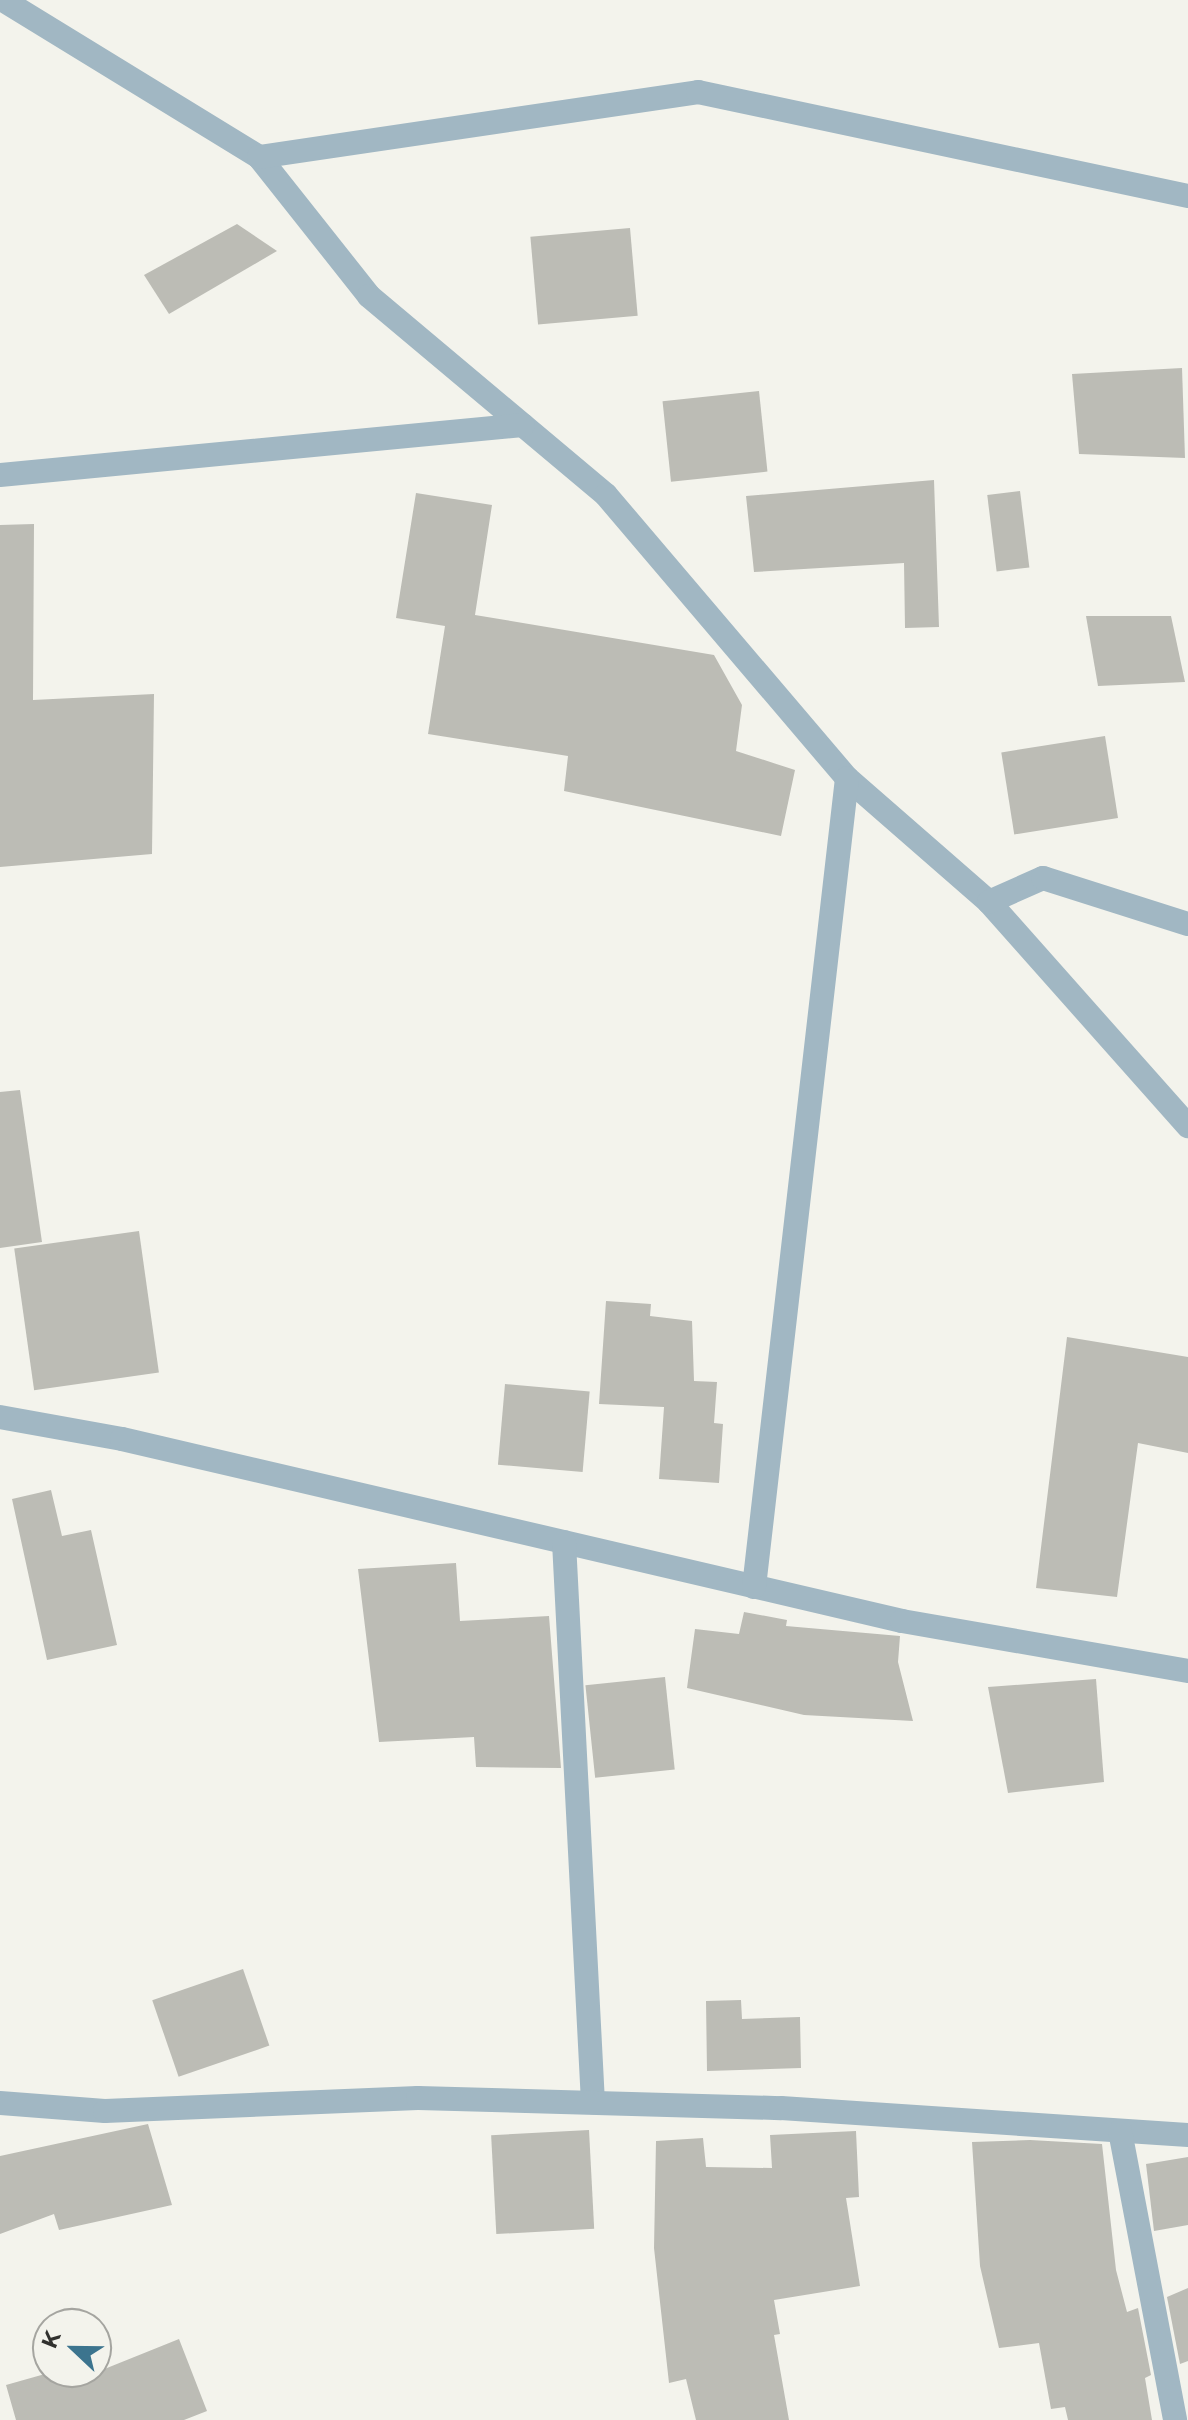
<!DOCTYPE html>
<style>
body{margin:0}
#map{position:relative;width:1188px;height:2420px;overflow:hidden;background:#f3f3ec;font-family:Montserrat,sans-serif}
div>[style]{position:absolute}
.building>*{inset:0;background:#bcbcb5;transform-origin:0 0}
.minor>*{height:24px;margin:-12px;padding:0 12px;transform-origin:12px;border-radius:12px;background:#a1b7c3}
span{translate:-50% -50%;white-space:nowrap;text-align:center;line-height:1.15;-webkit-text-stroke:6px #f3f3ec;paint-order:stroke}
.north{position:absolute;left:32px;top:2308px;width:80px;height:80px;box-sizing:border-box;background:#f3f3ec;border:2px solid #a5a5a0;border-radius:50%;rotate:292deg;font-size:22px;font-weight:700;line-height:32px;text-align:center;color:#31312e}
.north::after{content:'';display:block;margin:auto;width:28px;height:36px;background:#3c748e;clip-path:polygon(50% 0,100% 100%,50% 72%,0 100%)}
</style>
<div id="map">
<div class="building">
<div style="clip-path:polygon(237px 224px,277px 251px,169px 314px,144px 275px)"></div>
<div style="left:630px;top:228px;width:88px;height:100px;rotate:85deg"></div>
<div style="clip-path:polygon(1182px 368px,1185px 458px,1079px 454px,1072px 374px)"></div>
<div style="left:759px;top:391px;width:81px;height:97px;rotate:84deg"></div>
<div style="clip-path:polygon(934px 480px,939px 627px,905px 628px,904px 563px,754px 572px,746px 496px)"></div>
<div style="left:1020px;top:491px;width:77px;height:33px;rotate:83deg"></div>
<div style="clip-path:polygon(416px 493px,492px 505px,475px 615px,714px 655px,742px 705px,736px 751px,795px 770px,781px 836px,564px 791px,568px 756px,428px 734px,445px 626px,396px 618px)"></div>
<div style="clip-path:polygon(34px 524px,33px 700px,154px 694px,152px 854px,0 867px,0 525px)"></div>
<div style="clip-path:polygon(1086px 616px,1171px 616px,1185px 682px,1098px 686px)"></div>
<div style="left:1105px;top:736px;width:83px;height:105px;rotate:81deg"></div>
<div style="clip-path:polygon(20px 1090px,42px 1242px,0 1248px,0 1092px)"></div>
<div style="left:139px;top:1231px;width:143px;height:126px;rotate:82deg"></div>
<div style="clip-path:polygon(606px 1301px,651px 1304px,650px 1316px,692px 1321px,694px 1381px,717px 1382px,714px 1423px,723px 1424px,719px 1483px,659px 1479px,664px 1407px,599px 1404px)"></div>
<div style="clip-path:polygon(1067px 1337px,1188px 1357px,1188px 1453px,1138px 1443px,1117px 1597px,1036px 1588px)"></div>
<div style="left:505px;top:1384px;width:85px;height:81px;rotate:5deg"></div>
<div style="clip-path:polygon(51px 1490px,62px 1536px,91px 1530px,117px 1645px,47px 1660px,12px 1499px)"></div>
<div style="clip-path:polygon(456px 1563px,460px 1621px,549px 1616px,561px 1768px,476px 1767px,474px 1737px,379px 1742px,358px 1569px)"></div>
<div style="clip-path:polygon(744px 1612px,787px 1620px,786px 1626px,900px 1636px,898px 1662px,913px 1721px,804px 1715px,687px 1688px,695px 1629px,739px 1634px)"></div>
<div style="left:665px;top:1677px;width:93px;height:80px;rotate:84deg"></div>
<div style="clip-path:polygon(1096px 1679px,1104px 1782px,1008px 1793px,988px 1687px)"></div>
<div style="left:243px;top:1969px;width:81px;height:96px;rotate:71deg"></div>
<div style="clip-path:polygon(741px 2000px,742px 2019px,800px 2017px,801px 2068px,707px 2071px,706px 2001px)"></div>
<div style="clip-path:polygon(148px 2124px,172px 2205px,59px 2230px,54px 2214px,0 2234px,0 2156px)"></div>
<div style="left:589px;top:2130px;width:99px;height:98px;rotate:87deg"></div>
<div style="clip-path:polygon(856px 2131px,859px 2197px,846px 2198px,860px 2286px,774px 2300px,780px 2334px,774px 2335px,789px 2420px,696px 2420px,686px 2379px,669px 2383px,654px 2248px,656px 2141px,703px 2138px,706px 2167px,772px 2168px,770px 2135px)"></div>
<div style="clip-path:polygon(1030px 2140px,1102px 2144px,1116px 2270px,1127px 2312px,1138px 2308px,1151px 2375px,1145px 2378px,1152px 2420px,1068px 2420px,1065px 2407px,1051px 2409px,1039px 2343px,999px 2348px,980px 2266px,972px 2142px)"></div>
<div style="clip-path:polygon(1188px 2157px,1188px 2225px,1154px 2231px,1146px 2164px)"></div>
<div style="clip-path:polygon(1188px 2288px,1188px 2361px,1180px 2364px,1167px 2297px)"></div>
<div style="clip-path:polygon(179px 2339px,207px 2411px,184px 2420px,16px 2420px,6px 2385px,52px 2372px,97px 2372px)"></div>
</div>
<div class="minor">
<div style="left:3px;top:0;width:300px;rotate:31.5deg"></div>
<div style="left:259px;top:157px;width:177px;rotate:51.6deg"></div>
<div style="left:369px;top:296px;width:309px;rotate:40deg"></div>
<div style="left:606px;top:495px;width:372px;rotate:49.6deg"></div>
<div style="left:847px;top:778px;width:189px;rotate:41.1deg"></div>
<div style="left:989px;top:902px;width:300px;rotate:48.4deg"></div>
<div style="left:259px;top:157px;width:444px;rotate:-8.4deg"></div>
<div style="left:698px;top:92px;width:501px;rotate:11.98deg"></div>
<div style="left:0;top:475px;width:525px;rotate:-5.46deg"></div>
<div style="left:989px;top:902px;width:59px;rotate:-24deg"></div>
<div style="left:1043px;top:878px;width:152px;rotate:17.6deg"></div>
<div style="left:0;top:1417px;width:124px;rotate:10.2deg"></div>
<div style="left:122px;top:1439px;width:801px;rotate:13.13deg"></div>
<div style="left:902px;top:1621px;width:290px;rotate:9.9deg"></div>
<div style="left:564px;top:1542px;width:561px;rotate:87.04deg"></div>
<div style="left:754px;top:1587px;width:814px;rotate:-83.44deg"></div>
<div style="left:0;top:2103px;width:105px;rotate:4.4deg"></div>
<div style="left:105px;top:2111px;width:313px;rotate:-2.4deg"></div>
<div style="left:418px;top:2098px;width:363px;rotate:1.6deg"></div>
<div style="left:781px;top:2108px;width:408px;rotate:3.8deg"></div>
<div style="left:1120px;top:2131px;width:294px;rotate:79.2deg"></div>
</div>
<div class="north">K</div>
</div>
